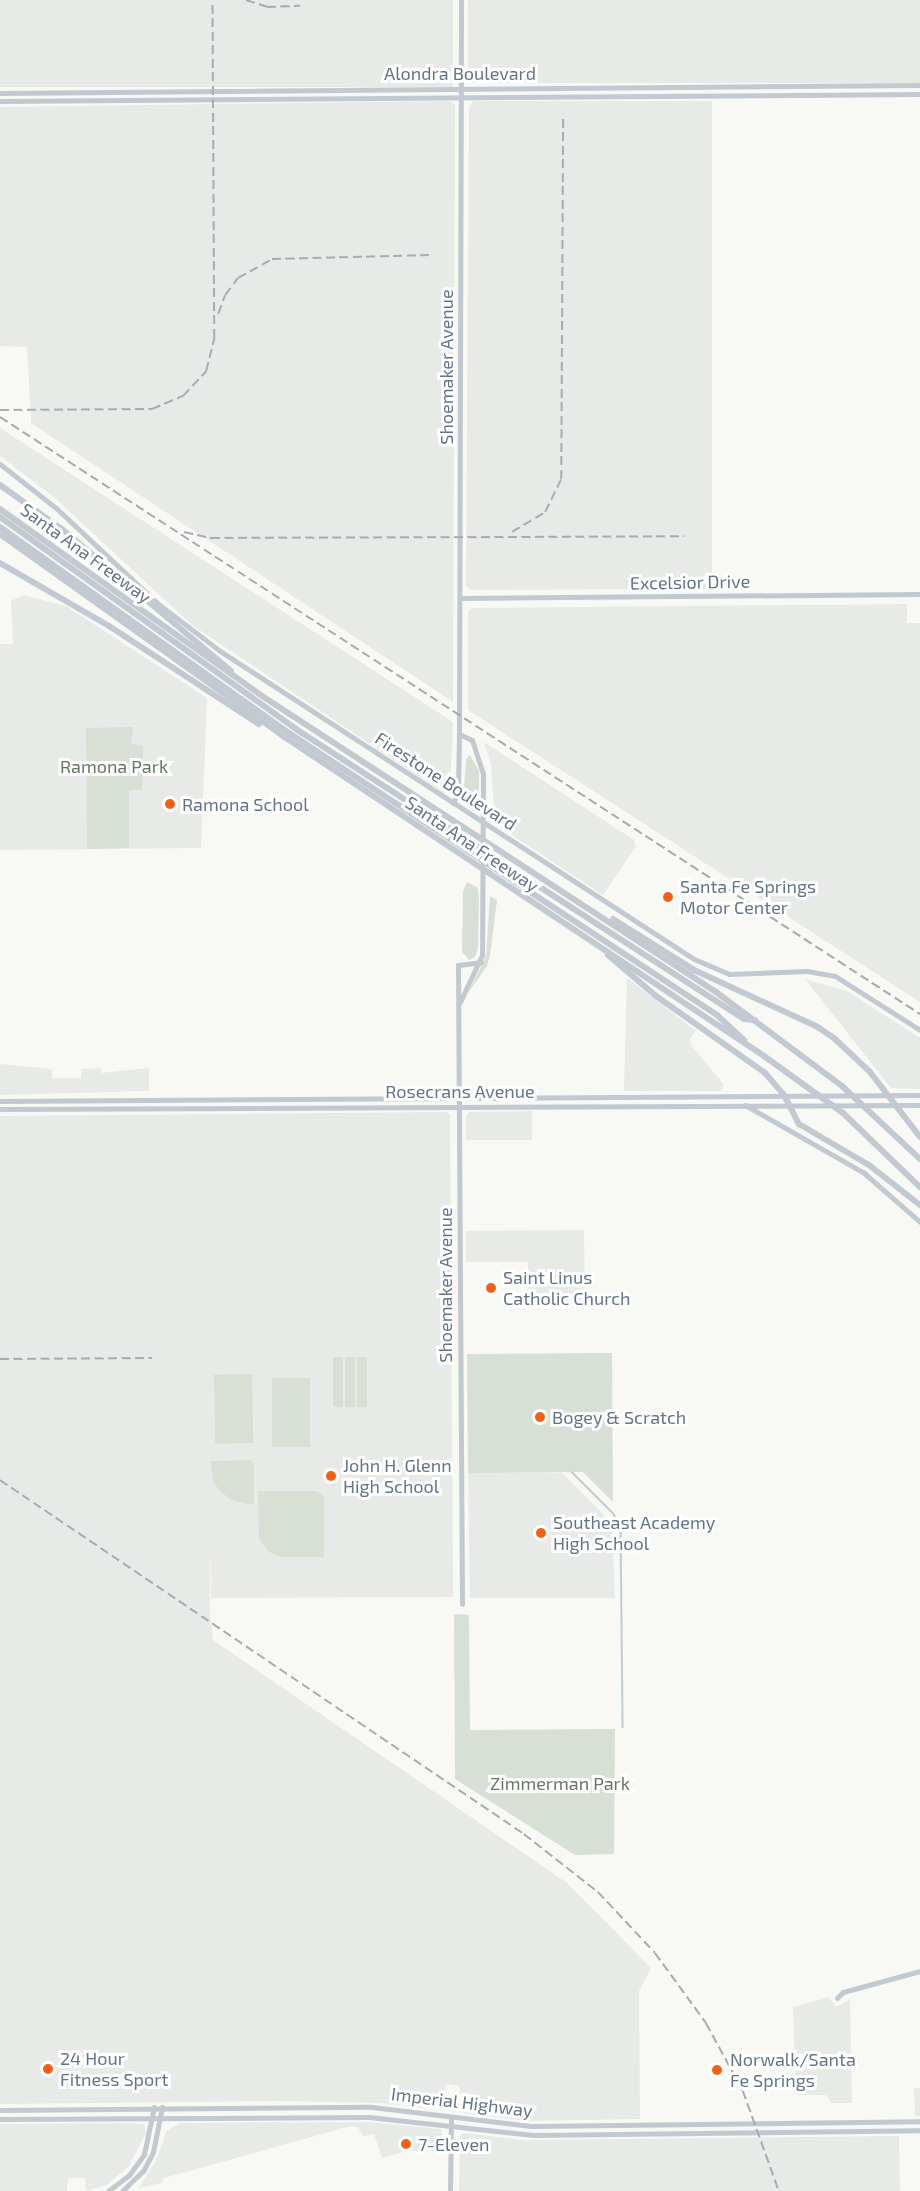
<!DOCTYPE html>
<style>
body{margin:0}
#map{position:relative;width:920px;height:2191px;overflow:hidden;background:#f8f8f4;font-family:"Exo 2",sans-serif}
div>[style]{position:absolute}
.built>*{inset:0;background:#e8eae8;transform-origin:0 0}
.green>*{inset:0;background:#d8e0d5;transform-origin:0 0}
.stream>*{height:1.5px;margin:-0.75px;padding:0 0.75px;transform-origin:0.75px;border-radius:0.75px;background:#c1ccd2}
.secondary>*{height:5px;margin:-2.5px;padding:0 2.5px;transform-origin:2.5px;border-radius:2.5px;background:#c2c9d1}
.primary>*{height:5px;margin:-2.5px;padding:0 2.5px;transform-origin:2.5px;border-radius:2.5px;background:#c2c9d1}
.highway>*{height:6px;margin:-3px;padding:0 3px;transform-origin:3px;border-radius:3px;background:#c2c9d1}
.rail>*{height:1.5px;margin-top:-0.75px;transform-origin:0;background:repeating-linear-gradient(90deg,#a6acb3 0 9px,transparent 0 13.5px)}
.dots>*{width:16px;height:16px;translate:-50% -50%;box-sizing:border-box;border:3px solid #fff;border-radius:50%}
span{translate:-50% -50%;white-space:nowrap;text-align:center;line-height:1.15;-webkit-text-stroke:6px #fff;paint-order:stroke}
.street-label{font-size:18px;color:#637589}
.park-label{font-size:18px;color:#627a5f}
.poi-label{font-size:18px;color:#637589}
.left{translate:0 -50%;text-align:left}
</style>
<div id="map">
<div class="built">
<div style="left:0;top:0;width:453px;height:87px"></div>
<div style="left:468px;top:0;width:452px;height:83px"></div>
<div style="clip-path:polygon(451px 101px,455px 105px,453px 702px,31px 423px,27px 347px,0 346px,0 107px)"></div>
<div style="clip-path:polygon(473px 101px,712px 101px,712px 589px,471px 590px,466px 586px,469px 107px)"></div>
<div style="clip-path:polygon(0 428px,453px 722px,450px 793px,442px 792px,192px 625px,54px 497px,0 456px)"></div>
<div style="clip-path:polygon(23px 595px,66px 606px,207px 698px,201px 848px,0 850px,0 644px,13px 644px,11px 601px)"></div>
<div style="clip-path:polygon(907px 604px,907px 623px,920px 623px,920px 1002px,468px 710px,468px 611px,472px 608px)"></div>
<div style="clip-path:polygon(484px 742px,634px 840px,636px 846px,603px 895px,495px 824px,491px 764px)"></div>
<div style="clip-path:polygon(627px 978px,696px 1031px,690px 1039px,691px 1045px,724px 1085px,721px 1091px,624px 1091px)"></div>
<div style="clip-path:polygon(805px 979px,847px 991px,920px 1038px,920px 1089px,891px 1088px)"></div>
<div style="clip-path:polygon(0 1064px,52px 1069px,52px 1078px,81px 1078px,81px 1069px,101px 1068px,101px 1073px,149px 1068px,149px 1091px,0 1095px)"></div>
<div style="clip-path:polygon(532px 1111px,532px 1140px,466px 1140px,466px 1115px,469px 1112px)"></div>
<div style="clip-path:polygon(446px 1112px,450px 1115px,453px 1597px,211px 1598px,210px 1535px,210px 1614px,213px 1640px,567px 1883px,651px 1968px,639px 1991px,640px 2119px,526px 2121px,463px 2113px,459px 2086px,446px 2084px,440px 2109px,379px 2103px,278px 2101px,0 2104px,0 1116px)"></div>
<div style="clip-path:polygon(584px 1230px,585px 1304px,528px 1304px,528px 1262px,466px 1262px,466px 1231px)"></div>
<div style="clip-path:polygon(468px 1473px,562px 1473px,603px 1514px,612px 1529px,615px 1598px,470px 1598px)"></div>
<div style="clip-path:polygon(828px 1997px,836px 2007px,850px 1999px,852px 2103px,831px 2103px,826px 2095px,796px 2095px,793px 2007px)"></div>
<div style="clip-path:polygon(914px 2088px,920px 2088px,920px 2116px,915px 2116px)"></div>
<div style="clip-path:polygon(368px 2122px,441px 2129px,444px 2151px,407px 2151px,382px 2158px,374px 2134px,363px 2136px,358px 2127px,351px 2126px,164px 2178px,162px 2183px,139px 2188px,155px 2162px,167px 2131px,179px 2123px)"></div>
<div style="clip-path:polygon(128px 2123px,144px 2124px,146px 2133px,129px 2166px,107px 2185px,86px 2191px,85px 2178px,68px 2178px,67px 2191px,0 2191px,0 2124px)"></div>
<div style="clip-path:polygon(463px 2133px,522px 2140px,899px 2136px,900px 2191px,459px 2191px,460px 2136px)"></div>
</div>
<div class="green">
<div style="clip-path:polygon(133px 727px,131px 744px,143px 746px,143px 756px,142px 790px,129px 790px,129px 848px,87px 849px,86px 728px)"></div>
<div style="clip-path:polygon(470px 755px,479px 771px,479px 802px,474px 812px,463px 801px,466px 759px)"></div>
<div style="clip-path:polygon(467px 882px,478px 888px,479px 899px,478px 948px,475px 957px,469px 960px,462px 952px,463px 891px)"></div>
<div style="clip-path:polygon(490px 896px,497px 900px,490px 955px,487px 966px,468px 993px,486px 956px)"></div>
<div style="clip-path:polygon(612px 1353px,613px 1502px,583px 1472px,468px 1473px,467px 1354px)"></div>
<div style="left:333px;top:1357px;width:10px;height:50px"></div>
<div style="left:345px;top:1357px;width:10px;height:50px"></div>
<div style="left:357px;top:1357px;width:10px;height:50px"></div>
<div style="left:252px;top:1374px;width:69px;height:38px;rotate:89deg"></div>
<div style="left:272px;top:1378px;width:38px;height:69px"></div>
<div style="clip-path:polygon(251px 1460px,254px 1464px,254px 1504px,249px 1504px,231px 1500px,218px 1489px,213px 1480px,211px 1461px)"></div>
<div style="clip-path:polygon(258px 1491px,318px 1491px,324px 1497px,324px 1557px,281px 1557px,269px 1552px,259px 1539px)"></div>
<div style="clip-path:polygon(454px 1614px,469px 1615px,470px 1730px,615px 1729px,614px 1854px,575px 1855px,455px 1779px)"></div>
</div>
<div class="stream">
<div style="left:572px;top:1472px;width:59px;rotate:45deg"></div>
<div style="left:614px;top:1514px;width:16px;rotate:63deg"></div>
<div style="left:621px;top:1528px;width:199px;rotate:89.4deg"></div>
</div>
<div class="secondary">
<div style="left:0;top:93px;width:920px;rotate:-0.5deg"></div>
<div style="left:0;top:101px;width:920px;rotate:-0.44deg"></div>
<div style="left:0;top:464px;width:71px;rotate:38.2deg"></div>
<div style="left:56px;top:508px;width:139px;rotate:43.2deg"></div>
<div style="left:157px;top:603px;width:79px;rotate:37.3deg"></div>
<div style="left:220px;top:651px;width:565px;rotate:33.02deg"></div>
<div style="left:694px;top:959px;width:38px;rotate:23deg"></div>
<div style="left:729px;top:974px;width:78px;rotate:-2.2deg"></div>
<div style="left:807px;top:971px;width:28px;rotate:10deg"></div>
<div style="left:835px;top:976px;width:101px;rotate:32.4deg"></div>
<div style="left:461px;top:598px;width:459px;rotate:-0.5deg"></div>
<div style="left:459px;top:734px;width:14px;rotate:25deg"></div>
<div style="left:472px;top:740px;width:35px;rotate:72deg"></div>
<div style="left:483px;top:773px;width:182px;rotate:90.3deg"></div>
<div style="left:482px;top:955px;width:52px;rotate:115.1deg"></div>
<div style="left:453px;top:803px;width:12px;rotate:-66deg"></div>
<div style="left:458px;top:792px;width:58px;rotate:-89deg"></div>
<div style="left:459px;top:734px;width:734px;rotate:-89.84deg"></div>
<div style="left:745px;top:1105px;width:137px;rotate:29.7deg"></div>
<div style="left:864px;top:1173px;width:74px;rotate:41.2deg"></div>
<div style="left:462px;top:1604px;width:639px;rotate:-90.36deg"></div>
<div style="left:458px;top:965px;width:23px;rotate:-7deg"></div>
<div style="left:837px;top:1998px;width:8px;rotate:-45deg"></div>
<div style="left:843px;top:1992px;width:80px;rotate:-15.3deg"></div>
<div style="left:108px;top:2191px;width:26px;rotate:-37deg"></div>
<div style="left:129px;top:2175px;width:26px;rotate:-54deg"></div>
<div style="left:144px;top:2154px;width:48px;rotate:-78deg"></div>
<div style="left:122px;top:2191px;width:29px;rotate:-44deg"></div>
<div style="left:143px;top:2171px;width:21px;rotate:-62deg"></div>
<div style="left:153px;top:2152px;width:46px;rotate:-78.7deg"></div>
<div style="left:450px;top:2191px;width:74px;rotate:-89.2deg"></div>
</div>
<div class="primary">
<div style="left:0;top:1101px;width:920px;rotate:-0.37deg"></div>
<div style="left:0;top:1109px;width:920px;rotate:-0.25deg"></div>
<div style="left:0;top:2110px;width:372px;rotate:-0.5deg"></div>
<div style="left:372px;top:2107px;width:160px;rotate:6.8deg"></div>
<div style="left:531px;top:2126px;width:389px;rotate:-0.7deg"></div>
<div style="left:0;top:2119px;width:369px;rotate:-0.3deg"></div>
<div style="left:369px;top:2117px;width:165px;rotate:6.3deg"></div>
<div style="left:533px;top:2135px;width:387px;rotate:-0.7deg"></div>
</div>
<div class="highway">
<div style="left:0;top:485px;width:77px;rotate:35.5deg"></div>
<div style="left:63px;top:530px;width:219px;rotate:40deg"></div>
<div style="left:0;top:509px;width:318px;rotate:35.5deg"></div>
<div style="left:259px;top:694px;width:546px;rotate:33.11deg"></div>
<div style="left:716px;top:992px;width:157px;rotate:36.7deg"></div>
<div style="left:842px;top:1086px;width:107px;rotate:43.1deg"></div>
<div style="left:0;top:517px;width:371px;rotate:35.6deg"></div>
<div style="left:302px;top:733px;width:526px;rotate:32.91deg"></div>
<div style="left:744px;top:1019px;width:11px;rotate:5deg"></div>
<div style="left:0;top:527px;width:355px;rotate:35.5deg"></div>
<div style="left:289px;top:733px;width:513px;rotate:33.38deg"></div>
<div style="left:717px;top:1015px;width:37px;rotate:43deg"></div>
<div style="left:0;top:534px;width:351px;rotate:35.5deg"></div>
<div style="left:286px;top:738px;width:574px;rotate:33.63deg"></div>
<div style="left:764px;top:1056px;width:97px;rotate:35.8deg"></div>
<div style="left:843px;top:1113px;width:107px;rotate:43.9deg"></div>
<div style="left:0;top:563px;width:126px;rotate:30deg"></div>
<div style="left:109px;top:626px;width:179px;rotate:33.2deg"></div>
<div style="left:613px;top:919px;width:96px;rotate:32.2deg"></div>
<div style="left:694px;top:970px;width:134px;rotate:24.7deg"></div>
<div style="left:816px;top:1026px;width:23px;rotate:34deg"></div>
<div style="left:835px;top:1039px;width:48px;rotate:43.3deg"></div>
<div style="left:870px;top:1072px;width:82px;rotate:52.4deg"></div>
<div style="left:608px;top:955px;width:63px;rotate:40.5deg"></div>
<div style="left:656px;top:996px;width:133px;rotate:35.2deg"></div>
<div style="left:765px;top:1073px;width:29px;rotate:49deg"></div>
<div style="left:784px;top:1095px;width:33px;rotate:63deg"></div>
<div style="left:799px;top:1124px;width:81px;rotate:30.4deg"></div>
<div style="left:869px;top:1165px;width:65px;rotate:38.1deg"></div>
</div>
<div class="rail">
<div style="left:246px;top:0;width:22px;rotate:18deg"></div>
<div style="left:267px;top:7px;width:33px;rotate:-2deg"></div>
<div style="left:218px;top:314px;width:20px;rotate:-70deg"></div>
<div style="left:225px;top:295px;width:21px;rotate:-53deg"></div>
<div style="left:238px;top:278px;width:39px;rotate:-29deg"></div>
<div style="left:272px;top:259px;width:159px;rotate:-1.4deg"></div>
<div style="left:0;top:410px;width:152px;rotate:-0.4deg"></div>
<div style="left:152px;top:409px;width:34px;rotate:-23deg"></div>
<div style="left:183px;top:396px;width:34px;rotate:-47deg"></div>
<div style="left:206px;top:371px;width:34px;rotate:-76deg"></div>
<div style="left:214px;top:338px;width:338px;rotate:-90.3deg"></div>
<div style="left:0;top:417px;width:1097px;rotate:32.98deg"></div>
<div style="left:184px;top:532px;width:28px;rotate:13deg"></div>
<div style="left:211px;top:538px;width:473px;rotate:-0.2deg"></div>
<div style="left:512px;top:532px;width:39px;rotate:-31deg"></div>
<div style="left:545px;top:512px;width:37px;rotate:-64deg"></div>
<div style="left:561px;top:479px;width:365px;rotate:-89.7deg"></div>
<div style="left:0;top:1359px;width:152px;rotate:-0.4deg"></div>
<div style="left:0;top:1480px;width:632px;rotate:34.04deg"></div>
<div style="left:524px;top:1834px;width:94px;rotate:38.1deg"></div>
<div style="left:598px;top:1892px;width:83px;rotate:46.9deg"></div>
<div style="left:655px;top:1953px;width:87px;rotate:53.9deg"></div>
<div style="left:706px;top:2023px;width:77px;rotate:61.4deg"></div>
<div style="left:743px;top:2091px;width:106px;rotate:70.2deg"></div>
</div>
<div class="dots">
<div style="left:170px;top:804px;background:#f65f16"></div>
<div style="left:668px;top:897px;background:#f65f16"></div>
<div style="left:491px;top:1288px;background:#f65f16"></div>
<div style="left:540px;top:1417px;background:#f65f16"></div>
<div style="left:331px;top:1476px;background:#f65f16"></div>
<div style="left:541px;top:1533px;background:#f65f16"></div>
<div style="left:48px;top:2069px;background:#f65f16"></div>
<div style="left:717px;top:2070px;background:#f65f16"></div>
<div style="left:406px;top:2144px;background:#f65f16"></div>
</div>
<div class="street-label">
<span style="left:460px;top:73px">Alondra Boulevard</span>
<span style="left:446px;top:367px;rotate:-90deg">Shoemaker Avenue</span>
<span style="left:86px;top:553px;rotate:36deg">Santa Ana Freeway</span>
<span style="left:690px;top:582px;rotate:-1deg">Excelsior Drive</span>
<span style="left:446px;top:781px;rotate:33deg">Firestone Boulevard</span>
<span style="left:472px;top:844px;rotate:34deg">Santa Ana Freeway</span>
<span style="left:460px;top:1091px">Rosecrans Avenue</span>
<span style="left:445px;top:1285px;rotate:-90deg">Shoemaker Avenue</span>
<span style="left:462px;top:2102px;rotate:7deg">Imperial Highway</span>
</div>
<div class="park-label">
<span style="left:114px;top:766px">Ramona Park</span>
<span style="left:560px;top:1783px">Zimmerman Park</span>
</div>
<div class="poi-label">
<span class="left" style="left:182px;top:804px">Ramona School</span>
<span class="left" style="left:680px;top:897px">Santa Fe Springs<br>Motor Center</span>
<span class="left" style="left:503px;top:1288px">Saint Linus<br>Catholic Church</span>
<span class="left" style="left:552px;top:1417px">Bogey &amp; Scratch</span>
<span class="left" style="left:343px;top:1476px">John H. Glenn<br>High School</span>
<span class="left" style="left:553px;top:1533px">Southeast Academy<br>High School</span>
<span class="left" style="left:60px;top:2069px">24 Hour<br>Fitness Sport</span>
<span class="left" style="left:730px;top:2070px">Norwalk/Santa<br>Fe Springs</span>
<span class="left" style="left:418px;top:2144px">7-Eleven</span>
</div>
</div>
